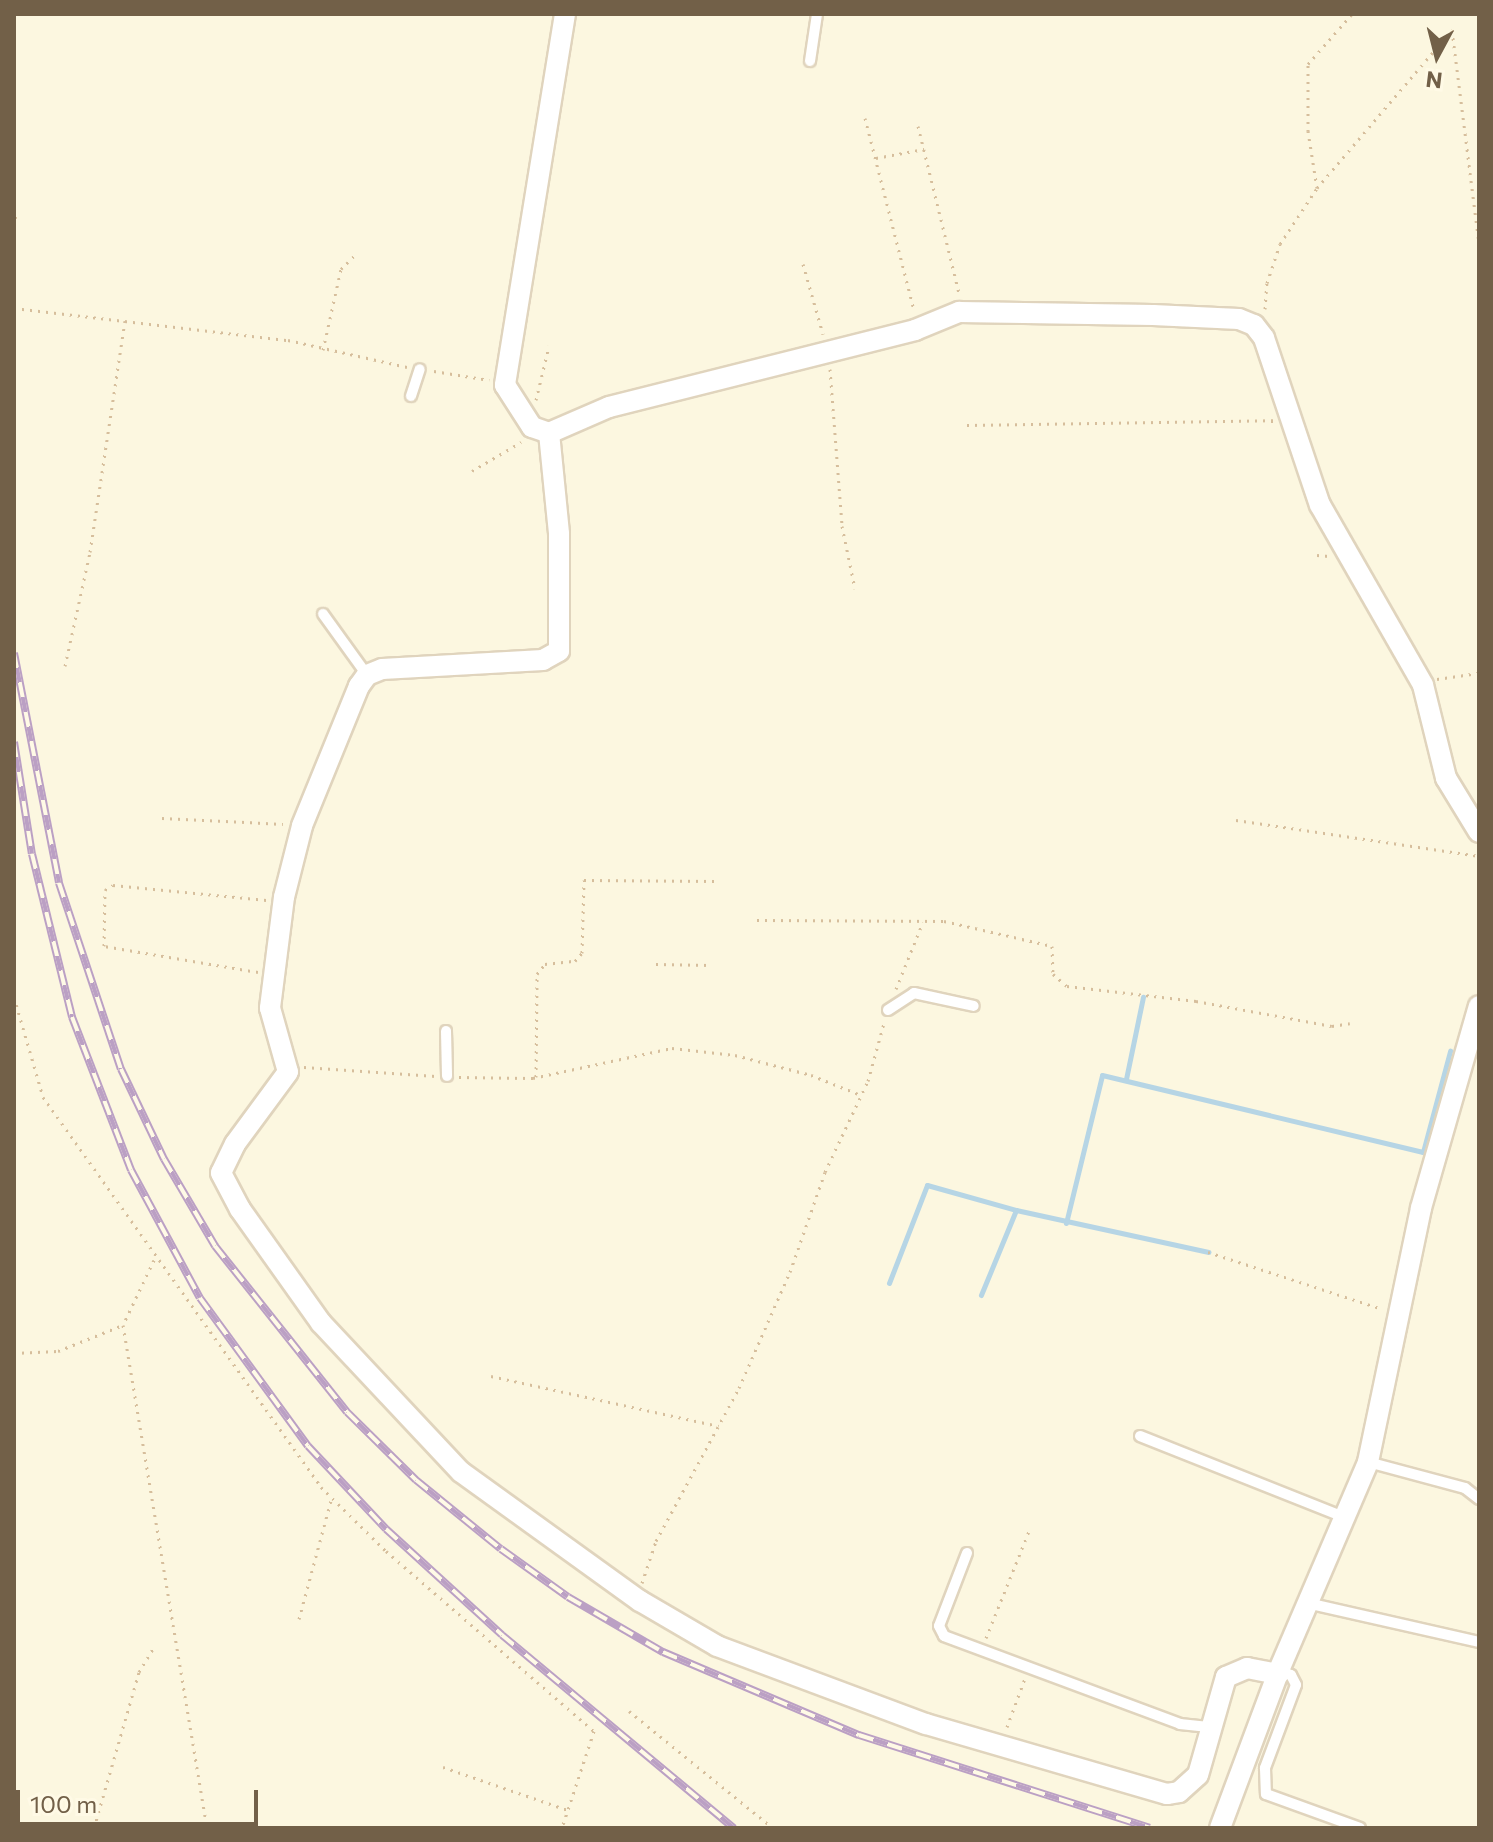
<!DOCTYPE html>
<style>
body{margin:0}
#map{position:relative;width:1493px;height:1842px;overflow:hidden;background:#fcf7e0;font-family:Commissioner,sans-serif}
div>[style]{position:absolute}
.stream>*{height:5px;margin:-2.5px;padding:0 2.5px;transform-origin:2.5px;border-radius:2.5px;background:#b6d5e5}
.path>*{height:3px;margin-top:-1.5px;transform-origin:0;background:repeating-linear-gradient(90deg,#d6be9c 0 2px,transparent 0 8px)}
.roads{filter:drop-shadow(2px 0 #e0d4bd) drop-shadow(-2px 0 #e0d4bd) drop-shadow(0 2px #e0d4bd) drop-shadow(0 -2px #e0d4bd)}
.lane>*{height:10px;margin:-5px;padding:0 5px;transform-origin:5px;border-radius:5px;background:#fff}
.street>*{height:20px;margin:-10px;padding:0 10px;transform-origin:10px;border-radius:10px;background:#fff}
.rail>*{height:8px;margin-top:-4px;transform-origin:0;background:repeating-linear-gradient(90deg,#fffae6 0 15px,#bba0c4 0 30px);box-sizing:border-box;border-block:2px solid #bba0c4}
span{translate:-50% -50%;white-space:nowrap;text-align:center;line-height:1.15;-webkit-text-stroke:7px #fffae6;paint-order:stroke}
.frame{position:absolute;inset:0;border:16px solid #726048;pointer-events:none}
.north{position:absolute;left:1397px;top:16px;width:80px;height:80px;-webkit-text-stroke:6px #fffae6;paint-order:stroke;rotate:187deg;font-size:22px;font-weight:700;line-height:32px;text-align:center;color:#726048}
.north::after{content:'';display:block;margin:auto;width:28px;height:36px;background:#726048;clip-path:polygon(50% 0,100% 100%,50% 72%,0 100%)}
.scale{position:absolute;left:16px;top:1790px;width:242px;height:36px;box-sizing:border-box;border:4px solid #726048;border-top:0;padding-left:10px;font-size:24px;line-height:28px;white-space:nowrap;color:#726048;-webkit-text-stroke:6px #fffae6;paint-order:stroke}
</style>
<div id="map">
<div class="stream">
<div style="left:1126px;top:1079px;width:84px;rotate:-78.3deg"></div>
<div style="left:1016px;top:1210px;width:197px;rotate:12.3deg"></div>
<div style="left:1066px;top:1223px;width:152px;rotate:-76.3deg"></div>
<div style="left:1102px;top:1075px;width:330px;rotate:13.5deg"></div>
<div style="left:1423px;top:1152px;width:105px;rotate:-75deg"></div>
<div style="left:889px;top:1283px;width:105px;rotate:-68.8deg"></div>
<div style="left:927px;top:1185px;width:92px;rotate:15.7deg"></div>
<div style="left:1016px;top:1210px;width:92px;rotate:112.4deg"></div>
</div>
<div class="path">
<div style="left:865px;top:118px;width:198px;rotate:75.7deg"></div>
<div style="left:918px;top:126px;width:172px;rotate:76.2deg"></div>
<div style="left:876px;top:158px;width:49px;rotate:-10.6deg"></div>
<div style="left:1317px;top:188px;width:58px;rotate:-99deg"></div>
<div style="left:1308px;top:131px;width:67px;rotate:-90deg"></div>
<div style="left:1308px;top:64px;width:67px;rotate:-48.7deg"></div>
<div style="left:14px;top:226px;width:13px;rotate:-81deg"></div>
<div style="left:803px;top:264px;width:73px;rotate:74.1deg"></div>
<div style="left:14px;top:308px;width:276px;rotate:6.7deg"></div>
<div style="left:288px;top:340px;width:122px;rotate:12.8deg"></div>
<div style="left:1265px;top:309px;width:26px;rotate:-86deg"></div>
<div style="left:1267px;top:283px;width:41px;rotate:-71.6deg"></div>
<div style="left:1280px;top:244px;width:67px;rotate:-56.5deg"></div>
<div style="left:1317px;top:188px;width:208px;rotate:-49.5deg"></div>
<div style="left:1452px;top:30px;width:217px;rotate:82.8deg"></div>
<div style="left:323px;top:350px;width:83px;rotate:-77.5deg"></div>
<div style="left:341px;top:269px;width:18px;rotate:-45deg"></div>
<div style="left:830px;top:369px;width:157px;rotate:85.6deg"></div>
<div style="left:842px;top:526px;width:64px;rotate:78.3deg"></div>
<div style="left:434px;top:371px;width:56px;rotate:9.3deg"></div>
<div style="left:536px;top:400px;width:56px;rotate:-76.5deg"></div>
<div style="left:967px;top:425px;width:307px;rotate:-0.9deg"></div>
<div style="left:472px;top:471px;width:57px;rotate:-30.6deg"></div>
<div style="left:1317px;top:555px;width:12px;rotate:5deg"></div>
<div style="left:65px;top:666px;width:117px;rotate:-77.6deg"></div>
<div style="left:90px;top:552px;width:234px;rotate:-81.4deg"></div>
<div style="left:1437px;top:679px;width:42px;rotate:-8.1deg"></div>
<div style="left:162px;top:818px;width:121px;rotate:2.8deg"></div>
<div style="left:1236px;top:820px;width:246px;rotate:8.4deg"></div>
<div style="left:757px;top:920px;width:187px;rotate:0.3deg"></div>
<div style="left:944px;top:921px;width:111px;rotate:13deg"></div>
<div style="left:1052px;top:946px;width:28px;rotate:88deg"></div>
<div style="left:1053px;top:974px;width:18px;rotate:41deg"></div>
<div style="left:1067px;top:986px;width:130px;rotate:6.6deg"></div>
<div style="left:1196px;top:1001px;width:138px;rotate:10.4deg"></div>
<div style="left:1332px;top:1026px;width:18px;rotate:-9deg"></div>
<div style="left:656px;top:964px;width:54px;rotate:1.1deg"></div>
<div style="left:258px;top:972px;width:156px;rotate:-170.4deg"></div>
<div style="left:104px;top:946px;width:56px;rotate:-89deg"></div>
<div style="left:105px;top:890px;width:9px;rotate:-32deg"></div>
<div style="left:113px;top:885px;width:154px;rotate:5.6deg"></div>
<div style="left:896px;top:989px;width:72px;rotate:-68.1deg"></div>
<div style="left:14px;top:997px;width:104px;rotate:73.8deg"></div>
<div style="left:43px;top:1097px;width:479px;rotate:54.5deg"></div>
<div style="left:321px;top:1487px;width:91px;rotate:44.6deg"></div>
<div style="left:386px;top:1551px;width:275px;rotate:40.9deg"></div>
<div style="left:594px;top:1731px;width:102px;rotate:108.3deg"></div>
<div style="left:304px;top:1067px;width:132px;rotate:3.9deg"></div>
<div style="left:459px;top:1077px;width:74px;rotate:0.8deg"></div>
<div style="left:533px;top:1078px;width:142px;rotate:-12.2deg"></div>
<div style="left:672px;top:1048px;width:63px;rotate:6.3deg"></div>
<div style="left:735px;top:1055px;width:79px;rotate:14.7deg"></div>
<div style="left:811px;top:1075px;width:54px;rotate:21.8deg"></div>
<div style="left:536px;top:1077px;width:103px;rotate:-89.4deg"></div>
<div style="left:537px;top:974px;width:13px;rotate:-51deg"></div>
<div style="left:545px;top:964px;width:30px;rotate:-6deg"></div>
<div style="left:575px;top:961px;width:11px;rotate:-49deg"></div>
<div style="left:582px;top:953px;width:73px;rotate:-88.4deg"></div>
<div style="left:584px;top:880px;width:131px;rotate:0.4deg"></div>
<div style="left:1208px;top:1252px;width:183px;rotate:18.1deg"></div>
<div style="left:154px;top:1260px;width:72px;rotate:115.5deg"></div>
<div style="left:123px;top:1325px;width:510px;rotate:80.52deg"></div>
<div style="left:14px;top:1353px;width:44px;rotate:-2.6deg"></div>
<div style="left:58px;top:1351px;width:70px;rotate:-21.8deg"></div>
<div style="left:491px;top:1376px;width:233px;rotate:12.4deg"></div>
<div style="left:642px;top:1583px;width:44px;rotate:-71.6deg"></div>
<div style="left:656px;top:1541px;width:174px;rotate:-61.5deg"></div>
<div style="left:739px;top:1388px;width:127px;rotate:-66.3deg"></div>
<div style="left:790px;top:1272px;width:106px;rotate:-70.7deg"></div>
<div style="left:825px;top:1172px;width:101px;rotate:-64.7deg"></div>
<div style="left:868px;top:1081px;width:60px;rotate:-74.6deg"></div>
<div style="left:299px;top:1619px;width:126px;rotate:-74.9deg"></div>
<div style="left:986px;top:1638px;width:115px;rotate:-68.1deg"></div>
<div style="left:629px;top:1711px;width:186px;rotate:39.1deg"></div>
<div style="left:1007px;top:1727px;width:52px;rotate:-69.8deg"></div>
<div style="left:443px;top:1767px;width:132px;rotate:19deg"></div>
<div style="left:94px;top:1828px;width:162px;rotate:-73.9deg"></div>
<div style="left:139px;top:1672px;width:27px;rotate:-59deg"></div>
</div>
<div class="roads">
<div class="lane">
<div style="left:810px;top:61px;width:48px;rotate:-81.5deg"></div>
<div style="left:411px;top:396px;width:28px;rotate:-72deg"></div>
<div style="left:323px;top:614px;width:75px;rotate:54.2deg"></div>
<div style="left:888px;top:1010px;width:31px;rotate:-33deg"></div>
<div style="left:914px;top:993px;width:61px;rotate:12.2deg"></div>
<div style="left:446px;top:1031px;width:45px;rotate:88.7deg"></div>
<div style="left:1140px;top:1436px;width:219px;rotate:21.7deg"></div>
<div style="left:1368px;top:1462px;width:100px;rotate:15deg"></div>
<div style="left:1465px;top:1488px;width:18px;rotate:38deg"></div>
<div style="left:967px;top:1553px;width:78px;rotate:111deg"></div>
<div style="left:939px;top:1626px;width:11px;rotate:63deg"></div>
<div style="left:944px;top:1636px;width:252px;rotate:20.4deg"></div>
<div style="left:1180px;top:1724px;width:31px;rotate:6deg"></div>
<div style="left:1307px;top:1603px;width:176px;rotate:12.8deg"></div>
<div style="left:1279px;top:1670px;width:13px;rotate:23deg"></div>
<div style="left:1291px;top:1675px;width:11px;rotate:63deg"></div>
<div style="left:1296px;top:1685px;width:89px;rotate:110.5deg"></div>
<div style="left:1265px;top:1768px;width:26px;rotate:88deg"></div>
<div style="left:1266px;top:1794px;width:100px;rotate:19.9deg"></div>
</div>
<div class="street">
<div style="left:565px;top:14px;width:376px;rotate:99.2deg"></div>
<div style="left:505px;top:385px;width:50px;rotate:57.3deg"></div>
<div style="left:532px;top:427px;width:18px;rotate:19deg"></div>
<div style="left:549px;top:433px;width:65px;rotate:-23.4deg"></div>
<div style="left:609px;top:407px;width:316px;rotate:-14.1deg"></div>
<div style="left:915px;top:330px;width:48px;rotate:-22.2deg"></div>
<div style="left:959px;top:312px;width:194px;rotate:0.9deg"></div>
<div style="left:1153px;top:315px;width:86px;rotate:2.7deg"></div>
<div style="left:1239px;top:319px;width:16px;rotate:22deg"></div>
<div style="left:1254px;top:325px;width:16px;rotate:52deg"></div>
<div style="left:1264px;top:338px;width:176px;rotate:71.5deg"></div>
<div style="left:1320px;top:505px;width:207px;rotate:60.2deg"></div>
<div style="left:1423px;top:685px;width:96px;rotate:76.1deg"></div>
<div style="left:1446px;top:778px;width:63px;rotate:58.6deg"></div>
<div style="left:549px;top:433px;width:101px;rotate:84.3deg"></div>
<div style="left:559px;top:534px;width:117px;rotate:90deg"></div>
<div style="left:559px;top:651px;width:18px;rotate:151deg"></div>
<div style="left:543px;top:660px;width:161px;rotate:176.8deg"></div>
<div style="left:382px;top:669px;width:16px;rotate:158deg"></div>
<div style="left:367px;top:675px;width:14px;rotate:126deg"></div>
<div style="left:359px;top:686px;width:151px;rotate:112.2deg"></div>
<div style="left:302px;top:826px;width:73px;rotate:104.2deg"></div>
<div style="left:284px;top:897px;width:112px;rotate:97.2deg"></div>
<div style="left:270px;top:1008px;width:66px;rotate:74.3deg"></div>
<div style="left:288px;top:1072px;width:89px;rotate:126.4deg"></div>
<div style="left:235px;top:1144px;width:32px;rotate:116deg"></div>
<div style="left:221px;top:1173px;width:41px;rotate:62.2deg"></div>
<div style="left:240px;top:1209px;width:140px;rotate:54.6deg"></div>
<div style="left:321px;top:1323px;width:204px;rotate:46.8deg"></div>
<div style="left:461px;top:1472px;width:221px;rotate:35.8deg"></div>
<div style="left:640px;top:1601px;width:89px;rotate:30.3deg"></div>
<div style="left:717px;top:1646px;width:223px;rotate:20.5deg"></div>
<div style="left:926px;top:1724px;width:251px;rotate:16.2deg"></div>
<div style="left:1167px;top:1794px;width:12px;rotate:-9deg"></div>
<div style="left:1179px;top:1792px;width:25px;rotate:-42deg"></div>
<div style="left:1198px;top:1775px;width:102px;rotate:-74.1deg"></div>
<div style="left:1226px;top:1677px;width:23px;rotate:-23deg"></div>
<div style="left:1247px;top:1668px;width:32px;rotate:11deg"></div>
<div style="left:1220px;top:1828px;width:169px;rotate:-69.5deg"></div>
<div style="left:1279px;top:1670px;width:226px;rotate:-66.8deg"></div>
<div style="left:1368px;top:1462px;width:259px;rotate:-78.2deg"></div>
<div style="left:1421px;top:1208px;width:210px;rotate:-74deg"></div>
</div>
</div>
<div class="rail">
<div style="left:14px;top:653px;width:234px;rotate:78.9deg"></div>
<div style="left:59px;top:883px;width:196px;rotate:71.6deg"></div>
<div style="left:121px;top:1069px;width:100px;rotate:64.5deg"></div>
<div style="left:164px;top:1159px;width:101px;rotate:59.6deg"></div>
<div style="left:215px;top:1246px;width:212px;rotate:51.5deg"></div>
<div style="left:347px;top:1412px;width:97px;rotate:44.6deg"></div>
<div style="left:416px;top:1480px;width:109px;rotate:39.1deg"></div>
<div style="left:501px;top:1549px;width:82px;rotate:35.6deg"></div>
<div style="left:568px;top:1597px;width:110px;rotate:30.1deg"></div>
<div style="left:663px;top:1652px;width:213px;rotate:23deg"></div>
<div style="left:859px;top:1735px;width:305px;rotate:17.7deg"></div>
<div style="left:14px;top:742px;width:113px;rotate:80.9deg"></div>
<div style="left:32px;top:854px;width:168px;rotate:76.2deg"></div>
<div style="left:72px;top:1017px;width:164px;rotate:68.9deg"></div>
<div style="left:131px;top:1170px;width:145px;rotate:61.7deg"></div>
<div style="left:200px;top:1298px;width:183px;rotate:53.9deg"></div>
<div style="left:308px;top:1446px;width:114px;rotate:46.8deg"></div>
<div style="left:386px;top:1529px;width:157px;rotate:42.4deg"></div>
<div style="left:502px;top:1635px;width:302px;rotate:39.8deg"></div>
</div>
<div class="frame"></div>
<div class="north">N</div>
<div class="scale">100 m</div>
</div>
